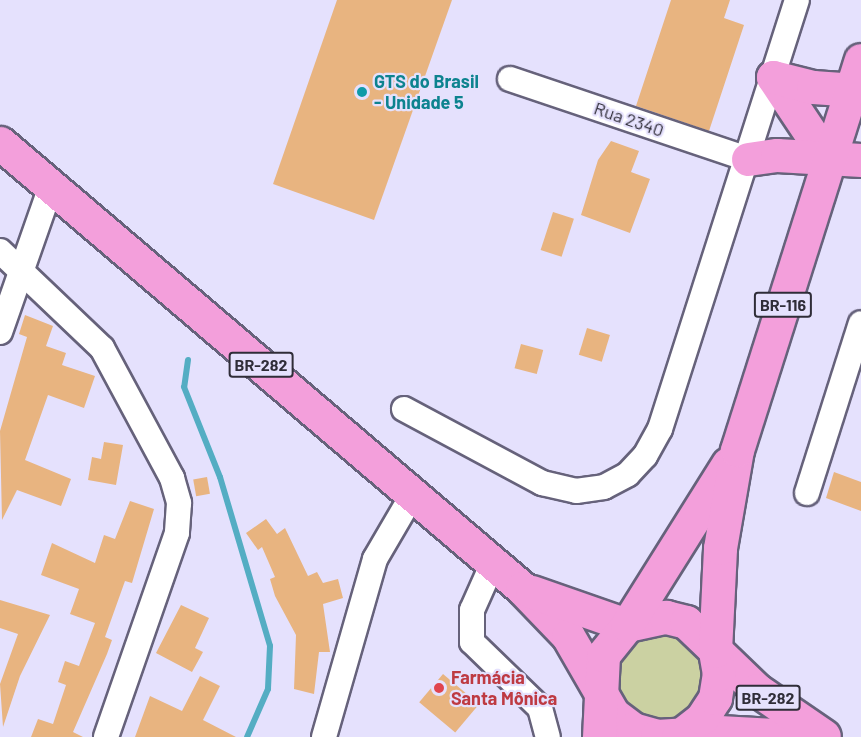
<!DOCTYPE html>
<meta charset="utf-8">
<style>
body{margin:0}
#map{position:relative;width:861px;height:737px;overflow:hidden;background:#e5e1fd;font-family:Barlow,sans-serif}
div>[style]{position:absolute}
.green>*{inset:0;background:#cbd1a2}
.round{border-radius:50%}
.stream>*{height:6px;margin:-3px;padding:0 3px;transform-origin:3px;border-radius:3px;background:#54adc3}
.building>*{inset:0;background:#e8b480;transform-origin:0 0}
.roads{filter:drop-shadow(2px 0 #66627b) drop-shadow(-2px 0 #66627b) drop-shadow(0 2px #66627b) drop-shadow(0 -2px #66627b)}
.minor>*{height:24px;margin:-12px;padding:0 12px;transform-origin:12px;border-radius:12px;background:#fff}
.highway>*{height:33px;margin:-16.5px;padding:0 16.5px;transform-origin:16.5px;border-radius:16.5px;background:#f39fdb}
.dots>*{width:16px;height:16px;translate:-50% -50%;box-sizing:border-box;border:3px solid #e5e1fd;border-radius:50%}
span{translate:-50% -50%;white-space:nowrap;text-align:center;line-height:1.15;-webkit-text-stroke:4.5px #e5e1fd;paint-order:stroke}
.shield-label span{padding:2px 4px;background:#e5e1fd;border:2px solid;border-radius:4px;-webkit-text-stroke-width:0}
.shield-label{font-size:16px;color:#2f2d38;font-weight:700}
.culture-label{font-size:18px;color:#0d838f;font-weight:700}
.left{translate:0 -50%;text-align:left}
.street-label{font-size:18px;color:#2f2d38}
.health-label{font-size:18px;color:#be3a42;font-weight:700}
</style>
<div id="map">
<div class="green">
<div class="round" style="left:616px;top:632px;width:88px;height:88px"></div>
</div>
<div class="stream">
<div style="left:188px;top:360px;width:27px;rotate:98deg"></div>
<div style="left:184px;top:387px;width:97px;rotate:68.2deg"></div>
<div style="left:220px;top:477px;width:176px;rotate:73.5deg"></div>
<div style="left:270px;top:646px;width:43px;rotate:92.7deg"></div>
<div style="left:268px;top:689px;width:52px;rotate:113.6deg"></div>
</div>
<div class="building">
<div style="clip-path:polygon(337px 0,452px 0,374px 220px,273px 184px)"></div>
<div style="clip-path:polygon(671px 0,730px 0,724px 18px,744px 25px,709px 131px,636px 106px)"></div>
<div style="clip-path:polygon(611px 141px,639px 151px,631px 172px,650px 179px,630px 233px,581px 215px,598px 160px)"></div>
<div style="left:553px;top:212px;width:22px;height:40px;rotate:18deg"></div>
<div style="clip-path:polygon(25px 315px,53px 326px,46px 346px,66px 353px,62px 365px,95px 376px,84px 408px,48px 395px,25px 460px,71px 479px,61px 506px,17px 490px,2px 520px,0 431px,27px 337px,19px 334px)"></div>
<div style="left:587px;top:328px;width:24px;height:28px;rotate:17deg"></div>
<div style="left:521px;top:344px;width:23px;height:25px;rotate:15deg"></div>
<div style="clip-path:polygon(104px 442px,123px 445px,116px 485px,88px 480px,92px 457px,101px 459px)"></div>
<div style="clip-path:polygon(834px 472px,861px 482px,861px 511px,826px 498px)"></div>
<div style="left:207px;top:477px;width:17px;height:14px;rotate:80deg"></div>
<div style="clip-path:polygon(130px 501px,154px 509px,132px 583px,125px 581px,105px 637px,112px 640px,107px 654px,73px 732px,83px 737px,31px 737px,38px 719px,53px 724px,66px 685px,58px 682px,65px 661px,79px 666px,95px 623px,70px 614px,79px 589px,41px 575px,52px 543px,95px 563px,104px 535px,115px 539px)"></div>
<div style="clip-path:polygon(266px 519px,277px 534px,285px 528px,308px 576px,317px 572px,323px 583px,338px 579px,343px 598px,323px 604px,330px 652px,319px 652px,314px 694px,294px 689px,296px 635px,275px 596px,270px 579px,275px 577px,262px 547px,258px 550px,246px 533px)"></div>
<div style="clip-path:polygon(0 600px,50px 615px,20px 676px,3px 727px,0 684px,18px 634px,0 628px)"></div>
<div style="clip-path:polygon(181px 605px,209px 618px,195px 648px,203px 652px,192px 672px,156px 653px)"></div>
<div style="left:443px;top:674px;width:47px;height:37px;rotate:40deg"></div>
<div style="clip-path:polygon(200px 676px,220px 686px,203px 720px,236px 737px,135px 737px,150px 696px,182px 711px)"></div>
</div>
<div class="roads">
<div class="minor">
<div style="left:510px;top:79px;width:251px;rotate:18.6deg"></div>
<div style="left:0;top:251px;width:141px;rotate:43.6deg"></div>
<div style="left:102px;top:348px;width:148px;rotate:61.7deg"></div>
<div style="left:172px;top:478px;width:26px;rotate:74deg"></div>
<div style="left:179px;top:503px;width:30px;rotate:94deg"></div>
<div style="left:177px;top:533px;width:216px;rotate:109.2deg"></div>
<div style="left:0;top:332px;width:155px;rotate:-70.7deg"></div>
<div style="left:404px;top:409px;width:157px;rotate:28.2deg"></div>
<div style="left:542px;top:483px;width:35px;rotate:13deg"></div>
<div style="left:576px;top:491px;width:28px;rotate:-8deg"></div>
<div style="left:604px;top:487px;width:27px;rotate:-28deg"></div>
<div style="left:628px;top:474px;width:25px;rotate:-47deg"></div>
<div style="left:645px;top:456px;width:31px;rotate:-61deg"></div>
<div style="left:660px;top:429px;width:450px;rotate:-72.3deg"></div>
<div style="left:807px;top:493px;width:178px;rotate:-72.4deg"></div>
<div style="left:493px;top:563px;width:51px;rotate:114.1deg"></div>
<div style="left:472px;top:610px;width:32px;rotate:90deg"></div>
<div style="left:472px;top:642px;width:95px;rotate:44.1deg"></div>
<div style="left:540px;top:708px;width:30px;rotate:75deg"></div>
<div style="left:324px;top:737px;width:185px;rotate:-74deg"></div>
<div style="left:375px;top:559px;width:75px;rotate:-59.7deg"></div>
</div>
<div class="highway">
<div style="left:773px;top:77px;width:101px;rotate:56.3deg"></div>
<div style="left:773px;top:77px;width:41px;rotate:14deg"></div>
<div style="left:813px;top:87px;width:39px;rotate:4deg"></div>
<div style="left:0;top:143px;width:686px;rotate:40.45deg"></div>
<div style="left:522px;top:588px;width:66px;rotate:46.2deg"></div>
<div style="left:568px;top:636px;width:90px;rotate:60deg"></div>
<div style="left:613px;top:714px;width:25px;rotate:37deg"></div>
<div style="left:633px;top:729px;width:25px;rotate:16deg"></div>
<div style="left:657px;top:736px;width:62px;rotate:-3.7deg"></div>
<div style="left:719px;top:732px;width:92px;rotate:3.1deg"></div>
<div style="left:748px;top:159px;width:29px;rotate:-8deg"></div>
<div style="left:777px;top:155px;width:84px;rotate:3.4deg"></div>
<div style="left:532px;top:592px;width:101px;rotate:19.2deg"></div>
<div style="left:627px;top:625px;width:40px;rotate:-12deg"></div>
<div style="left:666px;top:617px;width:21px;rotate:14deg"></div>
<div style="left:686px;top:622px;width:98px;rotate:43.8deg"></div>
<div style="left:757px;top:690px;width:81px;rotate:34.5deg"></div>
<div style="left:599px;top:737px;width:82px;rotate:-87.2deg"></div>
<div style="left:603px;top:655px;width:38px;rotate:-51deg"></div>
<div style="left:627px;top:625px;width:190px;rotate:-57.9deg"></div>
<div style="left:678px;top:737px;width:31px;rotate:-38deg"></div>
<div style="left:702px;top:718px;width:24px;rotate:-57deg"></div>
<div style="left:715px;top:698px;width:24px;rotate:-81deg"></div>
<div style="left:719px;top:674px;width:23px;rotate:-100deg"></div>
<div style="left:715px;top:651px;width:103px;rotate:-87.2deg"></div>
<div style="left:720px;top:548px;width:99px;rotate:-80.2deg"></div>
<div style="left:737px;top:450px;width:409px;rotate:-72.4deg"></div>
</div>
</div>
<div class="dots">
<div style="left:362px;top:92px;background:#0f9aa8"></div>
<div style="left:439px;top:688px;background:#e0444e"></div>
</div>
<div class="shield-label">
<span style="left:783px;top:305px">BR-116</span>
<span style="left:261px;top:365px">BR-282</span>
<span style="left:768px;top:698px">BR-282</span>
</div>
<div class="culture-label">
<span class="left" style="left:374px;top:92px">GTS do Brasil<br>- Unidade 5</span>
</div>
<div class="street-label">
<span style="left:629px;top:119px;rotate:19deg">Rua 2340</span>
</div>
<div class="health-label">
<span class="left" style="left:451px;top:688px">Farmácia<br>Santa Mônica</span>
</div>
</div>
